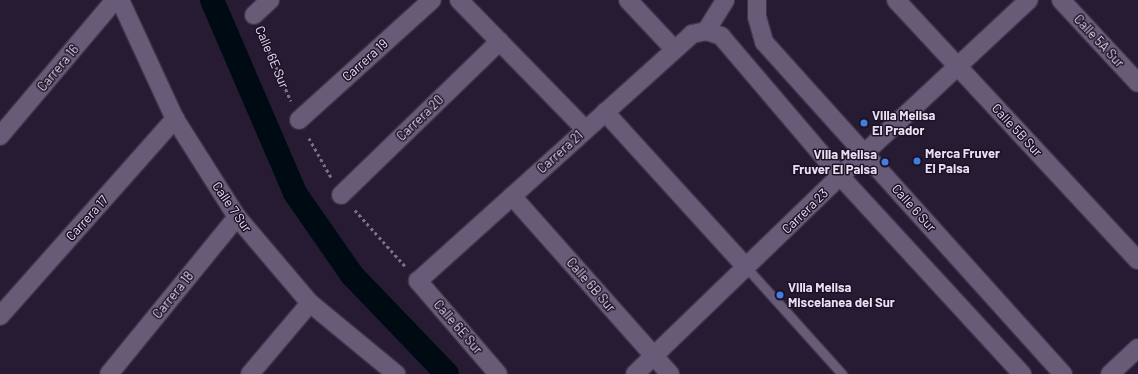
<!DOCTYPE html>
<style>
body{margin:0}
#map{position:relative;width:1138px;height:374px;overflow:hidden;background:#261b32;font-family:Barlow,sans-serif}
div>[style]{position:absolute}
.canal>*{height:24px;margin:-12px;padding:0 12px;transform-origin:12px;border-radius:12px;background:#000a12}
.path>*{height:2.5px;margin-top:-1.25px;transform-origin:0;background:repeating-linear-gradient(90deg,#7a7185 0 3px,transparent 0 6px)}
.roads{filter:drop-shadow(1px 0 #3f3549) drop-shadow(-1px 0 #3f3549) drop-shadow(0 1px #3f3549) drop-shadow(0 -1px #3f3549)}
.lane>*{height:9px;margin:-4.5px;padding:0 4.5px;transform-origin:4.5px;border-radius:4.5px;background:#685b77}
.street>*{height:18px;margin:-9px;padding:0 9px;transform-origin:9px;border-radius:9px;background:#685b77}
.dots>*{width:11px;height:11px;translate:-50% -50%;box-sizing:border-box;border:2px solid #1d1128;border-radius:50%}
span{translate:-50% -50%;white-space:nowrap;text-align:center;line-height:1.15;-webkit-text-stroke:3px #1d1128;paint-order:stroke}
.street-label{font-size:13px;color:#e8e0f1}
.poi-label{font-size:13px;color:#e8e0f1;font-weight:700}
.left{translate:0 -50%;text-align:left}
.right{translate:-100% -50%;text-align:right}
</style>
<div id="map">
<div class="canal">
<div style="left:212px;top:0;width:210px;rotate:66.7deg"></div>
<div style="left:295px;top:193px;width:100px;rotate:55.2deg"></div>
<div style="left:352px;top:275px;width:137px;rotate:46.2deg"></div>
</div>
<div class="path">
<div style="left:262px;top:34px;width:73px;rotate:66.6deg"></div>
<div style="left:309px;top:138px;width:45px;rotate:60.6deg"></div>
<div style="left:355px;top:210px;width:75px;rotate:48.2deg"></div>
</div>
<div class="roads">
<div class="lane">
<div style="left:746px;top:267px;width:144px;rotate:48.1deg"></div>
</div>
<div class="street">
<div style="left:120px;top:0;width:131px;rotate:65.2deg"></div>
<div style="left:175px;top:119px;width:116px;rotate:57.7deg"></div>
<div style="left:237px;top:217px;width:113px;rotate:49.7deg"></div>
<div style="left:310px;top:303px;width:112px;rotate:39.5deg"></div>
<div style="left:459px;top:0;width:180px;rotate:45.7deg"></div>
<div style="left:628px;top:0;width:67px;rotate:46.8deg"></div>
<div style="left:757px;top:0;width:17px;rotate:90deg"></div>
<div style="left:757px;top:17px;width:26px;rotate:74deg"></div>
<div style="left:764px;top:42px;width:447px;rotate:48deg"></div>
<div style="left:896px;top:0;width:355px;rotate:47.1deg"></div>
<div style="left:1061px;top:0;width:113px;rotate:47.1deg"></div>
<div style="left:254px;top:15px;width:22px;rotate:-43deg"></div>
<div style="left:706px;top:31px;width:16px;rotate:18deg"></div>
<div style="left:721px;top:36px;width:184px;rotate:49.6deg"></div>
<div style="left:840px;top:176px;width:269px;rotate:47.4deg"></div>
<div style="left:706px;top:31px;width:36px;rotate:-58deg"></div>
<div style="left:605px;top:112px;width:210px;rotate:47.7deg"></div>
<div style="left:299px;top:120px;width:179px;rotate:-42.1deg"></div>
<div style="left:0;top:136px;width:178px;rotate:-49.8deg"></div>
<div style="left:341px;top:195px;width:221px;rotate:-44.1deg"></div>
<div style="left:512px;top:196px;width:238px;rotate:48.4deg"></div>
<div style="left:0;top:316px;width:264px;rotate:-48.4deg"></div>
<div style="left:109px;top:374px;width:203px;rotate:-50.8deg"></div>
<div style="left:250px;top:374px;width:93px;rotate:-49.8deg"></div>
<div style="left:498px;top:374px;width:123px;rotate:-130.7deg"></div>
<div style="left:418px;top:281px;width:369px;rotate:-42deg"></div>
<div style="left:692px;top:34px;width:14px;rotate:-12deg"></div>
<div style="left:635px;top:374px;width:285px;rotate:-44deg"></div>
<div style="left:840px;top:176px;width:258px;rotate:-43deg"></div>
<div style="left:1110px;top:374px;width:38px;rotate:-43deg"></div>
</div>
</div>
<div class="dots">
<div style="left:864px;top:123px;background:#3f7fe0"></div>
<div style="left:917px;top:161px;background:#3f7fe0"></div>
<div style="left:885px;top:162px;background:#3f7fe0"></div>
<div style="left:780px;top:295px;background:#3f7fe0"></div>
</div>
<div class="street-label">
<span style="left:1099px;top:41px;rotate:47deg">Calle 5A Sur</span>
<span style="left:272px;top:57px;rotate:67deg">Calle 6E Sur</span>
<span style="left:365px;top:60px;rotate:-42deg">Carrera 19</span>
<span style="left:58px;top:68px;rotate:-50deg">Carrera 16</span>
<span style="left:420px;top:118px;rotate:-44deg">Carrera 20</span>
<span style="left:1017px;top:130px;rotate:47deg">Calle 5B Sur</span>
<span style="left:560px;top:152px;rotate:-42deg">Carrera 21</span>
<span style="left:232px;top:207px;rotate:55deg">Calle 7 Sur</span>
<span style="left:914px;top:208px;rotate:48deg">Calle 6 Sur</span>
<span style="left:805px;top:211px;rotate:-44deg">Carrera 23</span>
<span style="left:87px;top:218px;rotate:-48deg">Carrera 17</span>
<span style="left:591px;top:285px;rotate:49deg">Calle 6B Sur</span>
<span style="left:173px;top:295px;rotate:-51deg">Carrera 18</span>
<span style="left:458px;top:327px;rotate:49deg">Calle 6E Sur</span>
</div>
<div class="poi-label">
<span class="left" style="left:872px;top:123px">Villa Melisa<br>El Prador</span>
<span class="left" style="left:925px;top:161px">Merca Fruver<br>El Paisa</span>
<span class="right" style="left:877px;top:162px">Villa Melisa<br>Fruver El Paisa</span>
<span class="left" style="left:788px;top:295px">Villa Melisa<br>Miscelanea del Sur</span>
</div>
</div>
